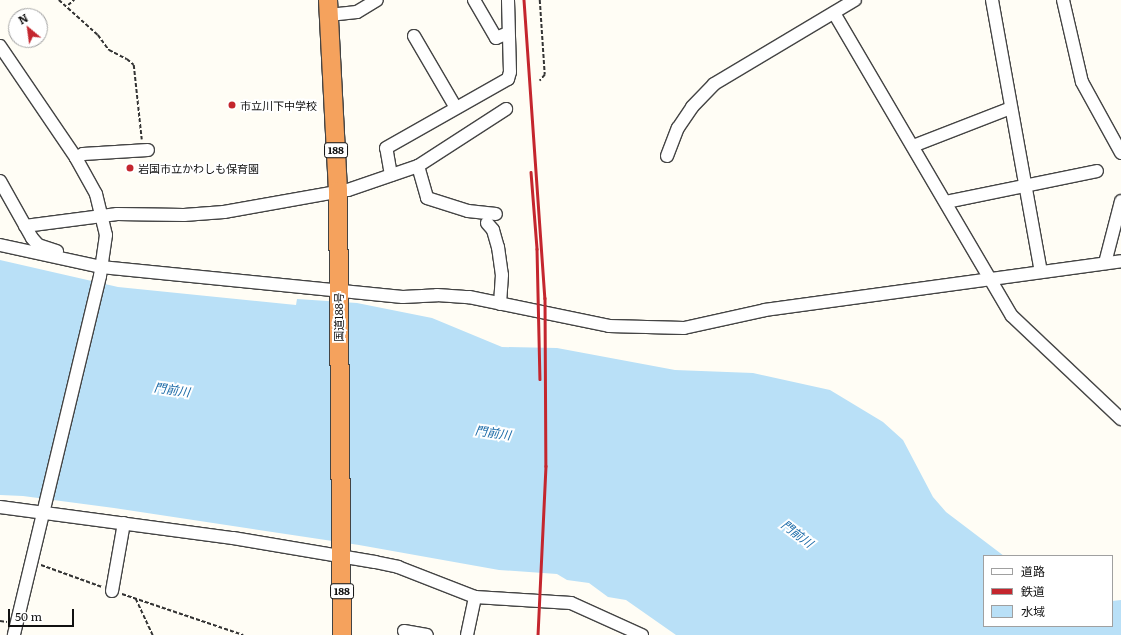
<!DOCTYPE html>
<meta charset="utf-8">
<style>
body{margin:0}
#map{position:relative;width:1121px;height:635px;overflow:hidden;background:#fffdf5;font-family:Literata,"Noto Sans JP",serif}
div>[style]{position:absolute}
.water>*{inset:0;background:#b9e0f7}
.path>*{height:1.5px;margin-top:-0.75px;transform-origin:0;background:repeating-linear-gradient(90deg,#333 0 4px,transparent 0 6px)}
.roads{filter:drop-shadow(1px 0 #444) drop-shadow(-1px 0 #444) drop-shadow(0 1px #444) drop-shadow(0 -1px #444)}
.minor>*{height:12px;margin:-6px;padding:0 6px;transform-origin:6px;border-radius:6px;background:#fff}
.highway>*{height:18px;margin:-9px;padding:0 9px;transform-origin:9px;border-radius:9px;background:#f5a25d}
.rail>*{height:2.5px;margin:-1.25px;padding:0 1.25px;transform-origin:1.25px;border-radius:1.25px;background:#c4262e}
.dots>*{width:11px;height:11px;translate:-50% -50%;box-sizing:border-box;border:2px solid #fff;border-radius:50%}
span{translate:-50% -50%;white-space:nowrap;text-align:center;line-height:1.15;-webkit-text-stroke:4px #fff;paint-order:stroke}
.shield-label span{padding:1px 3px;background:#fff;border:1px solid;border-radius:3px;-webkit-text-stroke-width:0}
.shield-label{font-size:10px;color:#111;font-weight:700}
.poi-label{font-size:11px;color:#111}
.left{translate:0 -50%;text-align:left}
.street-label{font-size:11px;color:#111}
.water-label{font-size:12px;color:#1768a6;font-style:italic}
.legend{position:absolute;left:983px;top:555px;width:130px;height:72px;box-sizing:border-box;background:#fff;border:1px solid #a0a0a0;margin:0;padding:5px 7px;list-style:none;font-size:12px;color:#111}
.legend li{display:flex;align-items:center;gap:8px;height:20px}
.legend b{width:20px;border:1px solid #a0a0a0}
.north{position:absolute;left:8px;top:8px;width:40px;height:40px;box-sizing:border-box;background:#fff;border:1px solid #a0a0a0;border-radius:50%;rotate:331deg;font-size:11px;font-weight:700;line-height:16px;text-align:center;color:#111}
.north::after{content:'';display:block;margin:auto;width:14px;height:18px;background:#c4262e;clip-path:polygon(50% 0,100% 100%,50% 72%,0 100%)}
.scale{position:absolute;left:8px;top:609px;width:66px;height:18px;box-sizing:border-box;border:2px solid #111;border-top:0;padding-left:5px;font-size:12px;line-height:14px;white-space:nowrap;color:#111;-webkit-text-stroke:3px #fff;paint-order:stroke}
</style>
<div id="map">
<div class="water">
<div style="clip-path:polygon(0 260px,118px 287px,296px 305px,297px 299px,357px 303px,432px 318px,502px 347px,557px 348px,675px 370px,753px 373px,830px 390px,883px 422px,903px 440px,933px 497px,946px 512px,1004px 556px,984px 556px,984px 626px,1112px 626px,1112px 601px,1121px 600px,1121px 635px,676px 635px,626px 600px,608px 597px,589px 583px,567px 580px,557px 574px,499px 570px,359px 545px,114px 508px,23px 496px,0 495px)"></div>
</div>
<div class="path">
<div style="left:59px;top:0;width:52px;rotate:41.9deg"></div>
<div style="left:98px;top:35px;width:19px;rotate:54deg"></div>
<div style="left:109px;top:50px;width:20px;rotate:27deg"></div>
<div style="left:127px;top:59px;width:9px;rotate:41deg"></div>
<div style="left:134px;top:65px;width:75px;rotate:83.9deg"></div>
<div style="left:540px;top:0;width:75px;rotate:86.2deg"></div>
<div style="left:545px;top:75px;width:8px;rotate:130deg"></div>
<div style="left:68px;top:5px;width:8px;rotate:-40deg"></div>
<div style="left:41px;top:565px;width:65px;rotate:19.8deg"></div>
<div style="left:122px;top:594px;width:128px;rotate:18.7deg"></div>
<div style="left:136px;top:599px;width:40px;rotate:65deg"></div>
<div style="left:0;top:621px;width:7px;rotate:8deg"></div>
</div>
<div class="roads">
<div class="minor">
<div style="left:474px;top:0;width:44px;rotate:59.9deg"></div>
<div style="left:496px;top:38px;width:13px;rotate:-23deg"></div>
<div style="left:992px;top:0;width:275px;rotate:79.8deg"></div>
<div style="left:1063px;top:0;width:84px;rotate:77deg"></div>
<div style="left:1082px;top:82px;width:81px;rotate:61.2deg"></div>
<div style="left:834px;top:13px;width:351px;rotate:59.6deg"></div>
<div style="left:1012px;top:316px;width:150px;rotate:43.4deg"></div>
<div style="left:329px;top:15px;width:28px;rotate:-6deg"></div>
<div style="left:357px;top:12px;width:23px;rotate:-31deg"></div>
<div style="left:414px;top:36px;width:83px;rotate:59.7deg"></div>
<div style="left:0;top:46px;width:135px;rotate:55.8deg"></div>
<div style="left:76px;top:158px;width:41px;rotate:60.9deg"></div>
<div style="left:96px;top:194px;width:42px;rotate:76.3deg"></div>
<div style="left:106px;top:235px;width:41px;rotate:98.3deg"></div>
<div style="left:100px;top:276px;width:369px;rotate:103.5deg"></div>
<div style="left:913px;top:146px;width:105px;rotate:-21.2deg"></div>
<div style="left:667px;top:156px;width:30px;rotate:-69deg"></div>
<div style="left:678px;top:128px;width:25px;rotate:-56deg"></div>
<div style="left:692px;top:107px;width:32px;rotate:-46deg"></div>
<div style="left:714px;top:84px;width:164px;rotate:-30.8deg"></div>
<div style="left:76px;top:158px;width:8px;rotate:-30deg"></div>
<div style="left:83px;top:154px;width:65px;rotate:-3.5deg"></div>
<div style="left:418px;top:166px;width:33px;rotate:74deg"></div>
<div style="left:427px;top:198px;width:43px;rotate:17.6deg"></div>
<div style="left:468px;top:211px;width:28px;rotate:6deg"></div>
<div style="left:391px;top:175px;width:27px;rotate:-100deg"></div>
<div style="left:386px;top:148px;width:140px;rotate:-29.5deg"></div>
<div style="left:508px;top:79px;width:7px;rotate:-74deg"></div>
<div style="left:510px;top:72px;width:72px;rotate:-91.6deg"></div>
<div style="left:0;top:181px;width:65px;rotate:60.7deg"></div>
<div style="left:32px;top:238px;width:9px;rotate:49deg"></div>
<div style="left:38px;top:245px;width:20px;rotate:18deg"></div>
<div style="left:946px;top:202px;width:154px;rotate:-11.6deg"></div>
<div style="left:487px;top:223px;width:9px;rotate:49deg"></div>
<div style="left:493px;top:230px;width:18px;rotate:74deg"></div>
<div style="left:498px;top:247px;width:28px;rotate:82deg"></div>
<div style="left:502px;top:275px;width:29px;rotate:94deg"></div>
<div style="left:25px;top:226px;width:93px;rotate:-7.4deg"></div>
<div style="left:117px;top:214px;width:67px;rotate:0.9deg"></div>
<div style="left:184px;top:215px;width:40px;rotate:-4.3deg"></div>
<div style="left:224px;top:212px;width:126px;rotate:-10.1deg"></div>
<div style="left:348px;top:190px;width:74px;rotate:-18.9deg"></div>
<div style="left:418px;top:166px;width:105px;rotate:-32.9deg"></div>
<div style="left:0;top:245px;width:103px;rotate:12.3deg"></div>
<div style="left:101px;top:267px;width:303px;rotate:5.7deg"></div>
<div style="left:403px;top:297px;width:34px;rotate:-3deg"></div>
<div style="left:437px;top:295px;width:32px;rotate:4deg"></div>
<div style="left:469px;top:297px;width:143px;rotate:11.7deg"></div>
<div style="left:609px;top:326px;width:75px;rotate:1.5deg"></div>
<div style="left:684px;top:328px;width:83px;rotate:-12.5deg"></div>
<div style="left:765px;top:310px;width:359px;rotate:-7.8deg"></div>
<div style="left:1105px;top:263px;width:64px;rotate:-75.5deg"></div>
<div style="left:0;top:507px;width:235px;rotate:7.6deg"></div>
<div style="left:233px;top:538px;width:144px;rotate:9.6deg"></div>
<div style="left:375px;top:562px;width:24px;rotate:12deg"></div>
<div style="left:398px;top:567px;width:83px;rotate:21.3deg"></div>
<div style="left:475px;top:597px;width:96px;rotate:3.6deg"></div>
<div style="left:571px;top:603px;width:78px;rotate:24.3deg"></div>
<div style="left:112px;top:591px;width:69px;rotate:-80deg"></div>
<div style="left:404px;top:631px;width:23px;rotate:10deg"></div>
<div style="left:467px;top:635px;width:39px;rotate:-78deg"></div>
</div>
<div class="highway">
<div style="left:328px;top:0;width:191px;rotate:87deg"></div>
<div style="left:338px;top:191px;width:444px;rotate:89.5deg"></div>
</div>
</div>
<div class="rail">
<div style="left:524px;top:0;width:299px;rotate:86deg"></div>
<div style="left:545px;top:298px;width:168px;rotate:89.7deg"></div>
<div style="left:546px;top:466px;width:169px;rotate:92.7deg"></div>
<div style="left:531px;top:172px;width:77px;rotate:85.5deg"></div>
<div style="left:537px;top:249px;width:130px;rotate:88.7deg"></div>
</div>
<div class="dots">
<div style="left:232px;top:105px;background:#c4262e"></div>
<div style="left:130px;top:168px;background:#c4262e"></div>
</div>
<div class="shield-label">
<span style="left:336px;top:150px">188</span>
<span style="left:342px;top:591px">188</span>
</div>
<div class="poi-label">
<span class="left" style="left:240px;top:105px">市立川下中学校</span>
<span class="left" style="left:138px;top:168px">岩国市立かわしも保育園</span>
</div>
<div class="street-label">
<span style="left:338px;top:317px;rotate:-90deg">国道188号</span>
</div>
<div class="water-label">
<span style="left:172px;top:390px;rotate:8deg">門前川</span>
<span style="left:493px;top:433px;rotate:8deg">門前川</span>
<span style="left:797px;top:534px;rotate:37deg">門前川</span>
</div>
<ul class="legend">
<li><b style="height:5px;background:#fff"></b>道路</li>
<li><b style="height:5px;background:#c4262e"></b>鉄道</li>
<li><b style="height:11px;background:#b9e0f7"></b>水域</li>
</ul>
<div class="north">N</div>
<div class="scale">50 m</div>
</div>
